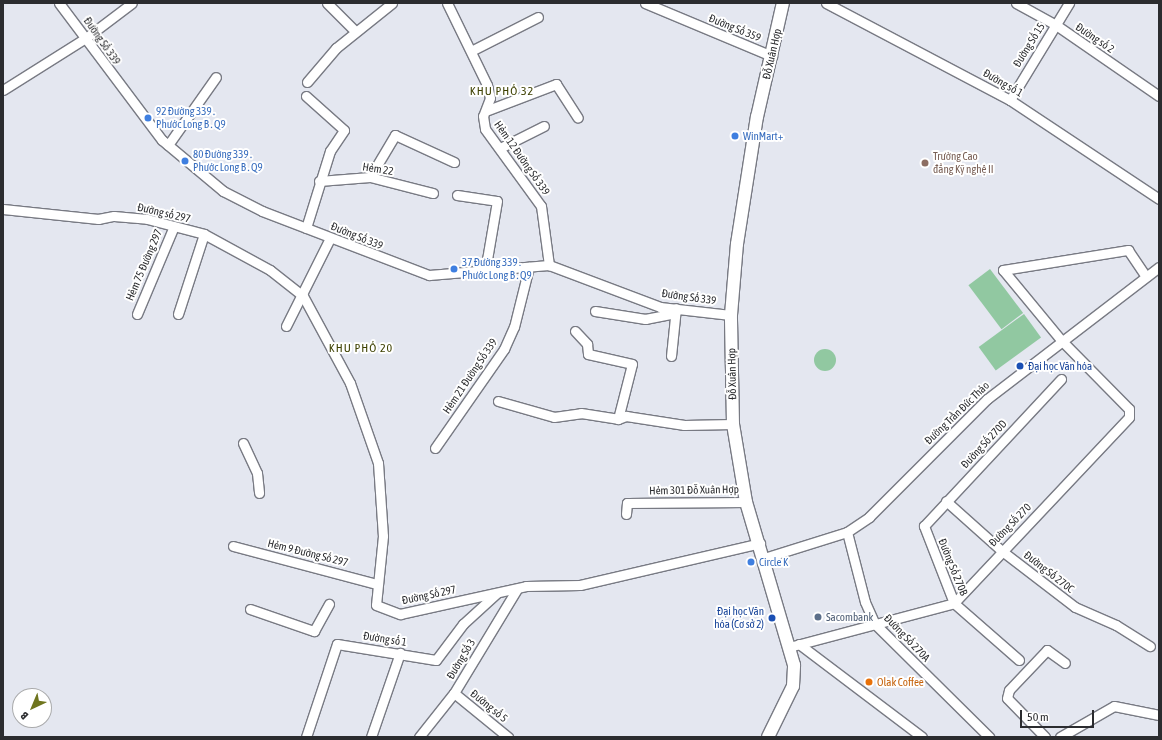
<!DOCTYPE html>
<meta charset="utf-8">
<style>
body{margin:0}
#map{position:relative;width:1162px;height:740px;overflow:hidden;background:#e4e7f0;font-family:"Asap Condensed",sans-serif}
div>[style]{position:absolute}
.green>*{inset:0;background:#91c8a1;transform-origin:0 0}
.round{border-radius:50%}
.roads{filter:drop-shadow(1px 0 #787a83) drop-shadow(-1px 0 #787a83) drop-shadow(0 1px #787a83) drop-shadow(0 -1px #787a83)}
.minor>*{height:9px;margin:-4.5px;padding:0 4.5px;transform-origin:4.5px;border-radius:4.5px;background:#fff}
.secondary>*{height:12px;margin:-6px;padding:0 6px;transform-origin:6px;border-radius:6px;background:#fff}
.dots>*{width:11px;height:11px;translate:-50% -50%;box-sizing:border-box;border:2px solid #fff;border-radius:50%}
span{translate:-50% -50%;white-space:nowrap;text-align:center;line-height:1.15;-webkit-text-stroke:4px #fff;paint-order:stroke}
.street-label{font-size:11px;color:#2b2c2f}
.shop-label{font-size:11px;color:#366cbe}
.left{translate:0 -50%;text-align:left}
.education-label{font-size:11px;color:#785e54}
.transit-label{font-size:11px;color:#164399}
.right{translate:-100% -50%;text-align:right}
.service-label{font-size:11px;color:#4e5e75}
.food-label{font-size:11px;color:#c56008}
.neighbourhood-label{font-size:12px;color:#3d4000;letter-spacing:1px}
.frame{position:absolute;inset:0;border:4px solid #2b2c2f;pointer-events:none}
.north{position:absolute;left:12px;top:688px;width:40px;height:40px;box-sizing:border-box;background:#fff;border:1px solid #aaabac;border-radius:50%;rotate:224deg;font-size:11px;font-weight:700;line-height:16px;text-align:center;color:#2b2c2f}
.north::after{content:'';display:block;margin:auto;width:14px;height:18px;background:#6f751e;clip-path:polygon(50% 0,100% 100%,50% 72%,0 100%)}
.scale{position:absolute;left:1020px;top:710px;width:74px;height:18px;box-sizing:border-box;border:2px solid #2b2c2f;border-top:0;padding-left:5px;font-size:12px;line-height:14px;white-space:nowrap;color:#2b2c2f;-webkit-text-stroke:3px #fff;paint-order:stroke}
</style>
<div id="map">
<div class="green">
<div style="left:990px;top:269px;width:55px;height:27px;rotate:53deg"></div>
<div style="left:1024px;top:314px;width:29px;height:56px;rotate:54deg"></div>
<div class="round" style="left:814px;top:349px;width:22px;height:22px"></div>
</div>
<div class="roads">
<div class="minor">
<div style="left:59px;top:3px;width:171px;rotate:53.1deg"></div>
<div style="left:162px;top:140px;width:80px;rotate:39.9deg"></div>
<div style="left:223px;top:191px;width:44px;rotate:27.1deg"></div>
<div style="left:262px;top:211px;width:179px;rotate:21deg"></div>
<div style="left:429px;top:275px;width:120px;rotate:-4.8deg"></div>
<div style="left:549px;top:265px;width:119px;rotate:20.7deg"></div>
<div style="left:660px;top:307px;width:71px;rotate:6.4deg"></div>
<div style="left:327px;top:3px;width:40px;rotate:45deg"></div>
<div style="left:447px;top:3px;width:91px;rotate:64deg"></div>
<div style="left:487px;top:85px;width:13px;rotate:77deg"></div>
<div style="left:490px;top:98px;width:19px;rotate:111deg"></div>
<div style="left:483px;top:116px;width:13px;rotate:81deg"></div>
<div style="left:485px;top:129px;width:95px;rotate:54deg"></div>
<div style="left:541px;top:206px;width:60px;rotate:82.3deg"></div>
<div style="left:645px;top:3px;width:138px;rotate:22.7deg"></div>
<div style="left:826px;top:3px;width:208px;rotate:27.8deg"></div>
<div style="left:1010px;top:100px;width:179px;rotate:33.6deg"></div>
<div style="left:1016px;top:3px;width:46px;rotate:28.8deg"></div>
<div style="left:1056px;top:25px;width:125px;rotate:34.6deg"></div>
<div style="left:471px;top:51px;width:75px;rotate:-26.9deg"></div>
<div style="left:307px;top:82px;width:45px;rotate:-49.5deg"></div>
<div style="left:336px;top:48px;width:72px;rotate:-38.8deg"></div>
<div style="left:3px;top:90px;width:99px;rotate:-32.2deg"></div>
<div style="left:87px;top:37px;width:56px;rotate:-37.1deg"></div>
<div style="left:1010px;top:100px;width:114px;rotate:-58.7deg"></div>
<div style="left:488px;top:110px;width:73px;rotate:-20.9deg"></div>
<div style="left:556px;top:84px;width:40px;rotate:57.1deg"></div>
<div style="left:168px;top:145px;width:83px;rotate:-54.8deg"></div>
<div style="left:500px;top:148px;width:49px;rotate:-26.6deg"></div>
<div style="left:370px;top:177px;width:49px;rotate:-59.2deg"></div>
<div style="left:395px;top:135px;width:65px;rotate:24.6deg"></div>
<div style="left:319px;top:181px;width:51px;rotate:-4.5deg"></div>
<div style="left:370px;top:177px;width:65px;rotate:14.3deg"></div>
<div style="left:457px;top:195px;width:40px;rotate:8.5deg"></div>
<div style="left:497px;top:201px;width:71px;rotate:99.7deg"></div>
<div style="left:3px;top:209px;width:96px;rotate:6deg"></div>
<div style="left:98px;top:219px;width:16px;rotate:-11deg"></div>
<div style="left:114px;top:216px;width:33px;rotate:5deg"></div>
<div style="left:147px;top:219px;width:59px;rotate:14.7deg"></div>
<div style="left:204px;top:234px;width:75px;rotate:28.6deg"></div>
<div style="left:270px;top:270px;width:42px;rotate:38.2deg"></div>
<div style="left:303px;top:296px;width:99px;rotate:61.6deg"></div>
<div style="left:350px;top:383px;width:85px;rotate:70.7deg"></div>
<div style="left:378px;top:463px;width:73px;rotate:86.1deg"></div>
<div style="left:383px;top:536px;width:69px;rotate:95.8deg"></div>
<div style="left:376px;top:605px;width:26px;rotate:21deg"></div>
<div style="left:400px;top:614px;width:129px;rotate:-12.5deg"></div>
<div style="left:526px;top:586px;width:54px;rotate:-1.1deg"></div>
<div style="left:580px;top:585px;width:185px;rotate:-13.1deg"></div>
<div style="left:306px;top:228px;width:81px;rotate:-72.7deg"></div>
<div style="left:330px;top:151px;width:25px;rotate:-56deg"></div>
<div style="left:344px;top:130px;width:51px;rotate:-138.2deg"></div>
<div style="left:595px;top:311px;width:51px;rotate:9.1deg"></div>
<div style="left:645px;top:319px;width:31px;rotate:-11deg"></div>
<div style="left:137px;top:314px;width:95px;rotate:-67.2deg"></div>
<div style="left:178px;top:314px;width:84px;rotate:-72deg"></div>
<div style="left:286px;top:326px;width:98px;rotate:-63.4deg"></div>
<div style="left:575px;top:331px;width:18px;rotate:47deg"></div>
<div style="left:587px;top:344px;width:10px;rotate:84deg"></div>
<div style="left:588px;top:354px;width:45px;rotate:12.8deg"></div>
<div style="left:632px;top:364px;width:57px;rotate:104.3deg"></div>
<div style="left:671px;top:356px;width:48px;rotate:-84.1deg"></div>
<div style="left:498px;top:401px;width:58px;rotate:15.9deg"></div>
<div style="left:554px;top:417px;width:27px;rotate:-8deg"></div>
<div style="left:581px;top:413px;width:37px;rotate:9deg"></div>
<div style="left:618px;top:419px;width:9px;rotate:-21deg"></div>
<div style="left:626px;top:416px;width:59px;rotate:8.8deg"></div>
<div style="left:684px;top:425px;width:49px;rotate:-1.2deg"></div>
<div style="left:243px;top:443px;width:33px;rotate:65deg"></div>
<div style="left:257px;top:473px;width:20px;rotate:84deg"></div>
<div style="left:435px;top:448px;width:121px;rotate:-55.1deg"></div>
<div style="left:504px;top:349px;width:24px;rotate:-66deg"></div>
<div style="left:514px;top:327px;width:62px;rotate:-76deg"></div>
<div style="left:946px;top:501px;width:75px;rotate:41.8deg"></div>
<div style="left:1002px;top:551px;width:92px;rotate:37.5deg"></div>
<div style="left:1075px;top:607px;width:45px;rotate:23.7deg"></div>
<div style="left:1116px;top:625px;width:40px;rotate:32deg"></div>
<div style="left:626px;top:514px;width:11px;rotate:-85deg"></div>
<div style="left:627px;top:503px;width:119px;rotate:-0.5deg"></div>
<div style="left:847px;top:532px;width:72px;rotate:75.6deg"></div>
<div style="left:865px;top:602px;width:24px;rotate:66deg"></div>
<div style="left:875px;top:624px;width:161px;rotate:44.7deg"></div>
<div style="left:233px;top:546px;width:149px;rotate:14.8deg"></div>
<div style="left:764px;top:558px;width:87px;rotate:-17.4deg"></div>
<div style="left:847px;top:532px;width:27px;rotate:-34deg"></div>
<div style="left:869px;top:517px;width:167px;rotate:-45deg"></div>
<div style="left:987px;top:399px;width:217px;rotate:-37.5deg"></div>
<div style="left:250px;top:609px;width:68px;rotate:19deg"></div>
<div style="left:314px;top:631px;width:31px;rotate:-61deg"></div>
<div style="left:799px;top:644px;width:154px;rotate:37.1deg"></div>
<div style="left:789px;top:647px;width:171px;rotate:-14.9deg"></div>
<div style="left:954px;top:603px;width:255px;rotate:-46.7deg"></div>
<div style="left:1129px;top:417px;width:8px;rotate:-90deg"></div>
<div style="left:1129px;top:409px;width:97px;rotate:-134.6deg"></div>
<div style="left:1061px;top:340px;width:91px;rotate:-129.6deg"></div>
<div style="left:1003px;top:270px;width:127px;rotate:-9.1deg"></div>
<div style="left:1128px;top:250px;width:32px;rotate:56deg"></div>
<div style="left:1019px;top:660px;width:86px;rotate:-138.8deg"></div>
<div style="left:954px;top:603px;width:83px;rotate:-111.3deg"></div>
<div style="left:924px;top:526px;width:201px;rotate:-47deg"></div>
<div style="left:454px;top:693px;width:70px;rotate:39.2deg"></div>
<div style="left:306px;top:737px;width:98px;rotate:-71.6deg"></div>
<div style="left:337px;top:644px;width:100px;rotate:9.2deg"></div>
<div style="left:436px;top:660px;width:45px;rotate:-53.1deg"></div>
<div style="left:463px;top:624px;width:46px;rotate:-42.4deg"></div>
<div style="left:371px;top:737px;width:89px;rotate:-71deg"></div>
<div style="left:419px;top:737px;width:56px;rotate:-51.5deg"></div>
<div style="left:454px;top:693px;width:122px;rotate:-58.8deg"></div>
<div style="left:1045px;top:737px;width:54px;rotate:-134.3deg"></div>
<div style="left:1007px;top:698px;width:8px;rotate:-76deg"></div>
<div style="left:1009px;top:690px;width:55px;rotate:-46.5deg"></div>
<div style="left:1047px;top:650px;width:22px;rotate:36deg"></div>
<div style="left:1060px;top:737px;width:62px;rotate:-29.9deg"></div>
<div style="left:1114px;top:706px;width:46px;rotate:11.3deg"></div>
</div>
<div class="secondary">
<div style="left:768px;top:737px;width:57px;rotate:-63.9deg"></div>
<div style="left:793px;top:686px;width:21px;rotate:-87deg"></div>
<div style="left:794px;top:665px;width:170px;rotate:-106.4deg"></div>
<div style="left:746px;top:502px;width:79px;rotate:-99.5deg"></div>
<div style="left:733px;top:424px;width:109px;rotate:-91.1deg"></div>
<div style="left:731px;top:315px;width:71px;rotate:-85.2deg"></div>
<div style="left:737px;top:244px;width:129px;rotate:-81.1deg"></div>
<div style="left:757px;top:117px;width:117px;rotate:-77.2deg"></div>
</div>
</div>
<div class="dots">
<div style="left:148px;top:118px;background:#3f7fe0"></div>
<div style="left:735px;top:136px;background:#3f7fe0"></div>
<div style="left:185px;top:161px;background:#3f7fe0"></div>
<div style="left:925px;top:163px;background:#8d6e63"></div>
<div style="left:454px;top:269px;background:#3f7fe0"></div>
<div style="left:1020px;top:366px;background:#1a4fb4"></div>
<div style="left:751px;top:562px;background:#3f7fe0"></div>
<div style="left:818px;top:617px;background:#5c6f8a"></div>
<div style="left:772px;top:618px;background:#1a4fb4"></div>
<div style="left:869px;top:682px;background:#e8710a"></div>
</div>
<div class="street-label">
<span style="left:735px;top:28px;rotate:22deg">Đường Số 359</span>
<span style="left:1095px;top:38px;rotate:34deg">Đường số 2</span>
<span style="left:102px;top:41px;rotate:55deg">Đường Số 339</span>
<span style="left:1029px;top:45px;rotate:-58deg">Đường Số 15</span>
<span style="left:772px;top:54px;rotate:-77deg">Đỗ Xuân Hợp</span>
<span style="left:1003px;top:83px;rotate:30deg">Đường số 1</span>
<span style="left:522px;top:158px;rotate:55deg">Hẻm 12 Đường Số 339</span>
<span style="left:378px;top:169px;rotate:9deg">Hẻm 22</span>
<span style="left:164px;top:213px;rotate:13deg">Đường số 297</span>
<span style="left:357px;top:236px;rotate:22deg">Đường Số 339</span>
<span style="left:144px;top:265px;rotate:-67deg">Hẻm 75 Đường 297</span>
<span style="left:689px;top:297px;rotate:8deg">Đường Số 339</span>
<span style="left:732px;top:374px;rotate:-91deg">Đỗ Xuân Hợp</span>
<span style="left:470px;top:376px;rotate:-56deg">Hẻm 21 Đường Số 339</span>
<span style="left:957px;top:413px;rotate:-44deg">Đường Trần Đức Thảo</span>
<span style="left:984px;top:444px;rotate:-47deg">Đường Số 270D</span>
<span style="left:694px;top:490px;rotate:-1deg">Hẻm 301 Đỗ Xuân Hợp</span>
<span style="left:1010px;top:525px;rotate:-46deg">Đường Số 270</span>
<span style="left:308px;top:553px;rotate:14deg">Hẻm 9 Đường Số 297</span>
<span style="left:953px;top:567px;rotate:68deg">Đường Số 270B</span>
<span style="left:1049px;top:572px;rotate:38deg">Đường Số 270C</span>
<span style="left:429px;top:595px;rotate:-12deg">Đường Số 297</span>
<span style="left:907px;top:638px;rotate:46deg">Đường Số 270A</span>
<span style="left:385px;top:639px;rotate:9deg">Đường số 1</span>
<span style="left:461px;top:659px;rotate:-59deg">Đường Số 3</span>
<span style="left:489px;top:706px;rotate:39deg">Đường số 5</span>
</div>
<div class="shop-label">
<span class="left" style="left:156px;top:118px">92 Đường 339 .<br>Phước Long B . Q9</span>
<span class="left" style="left:743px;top:136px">WinMart+</span>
<span class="left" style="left:193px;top:161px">80 Đường 339 .<br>Phước Long B . Q9</span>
<span class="left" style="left:462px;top:269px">37 Đường 339 .<br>Phước Long B . Q9</span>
<span class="left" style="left:759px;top:562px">Circle K</span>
</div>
<div class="education-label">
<span class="left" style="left:933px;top:163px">Trường Cao<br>đẳng Kỹ nghệ II</span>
</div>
<div class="transit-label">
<span class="left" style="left:1028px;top:366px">Đại học Văn hóa</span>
<span class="right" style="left:764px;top:618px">Đại học Văn<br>hóa (Cơ sở 2)</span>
</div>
<div class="service-label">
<span class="left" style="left:826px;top:617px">Sacombank</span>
</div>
<div class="food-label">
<span class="left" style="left:877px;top:682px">Olak Coffee</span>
</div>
<div class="neighbourhood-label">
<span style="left:502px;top:92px">KHU PHỐ 32</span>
<span style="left:361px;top:349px">KHU PHỐ 20</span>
</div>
<div class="frame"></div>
<div class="north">B</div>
<div class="scale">50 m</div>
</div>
